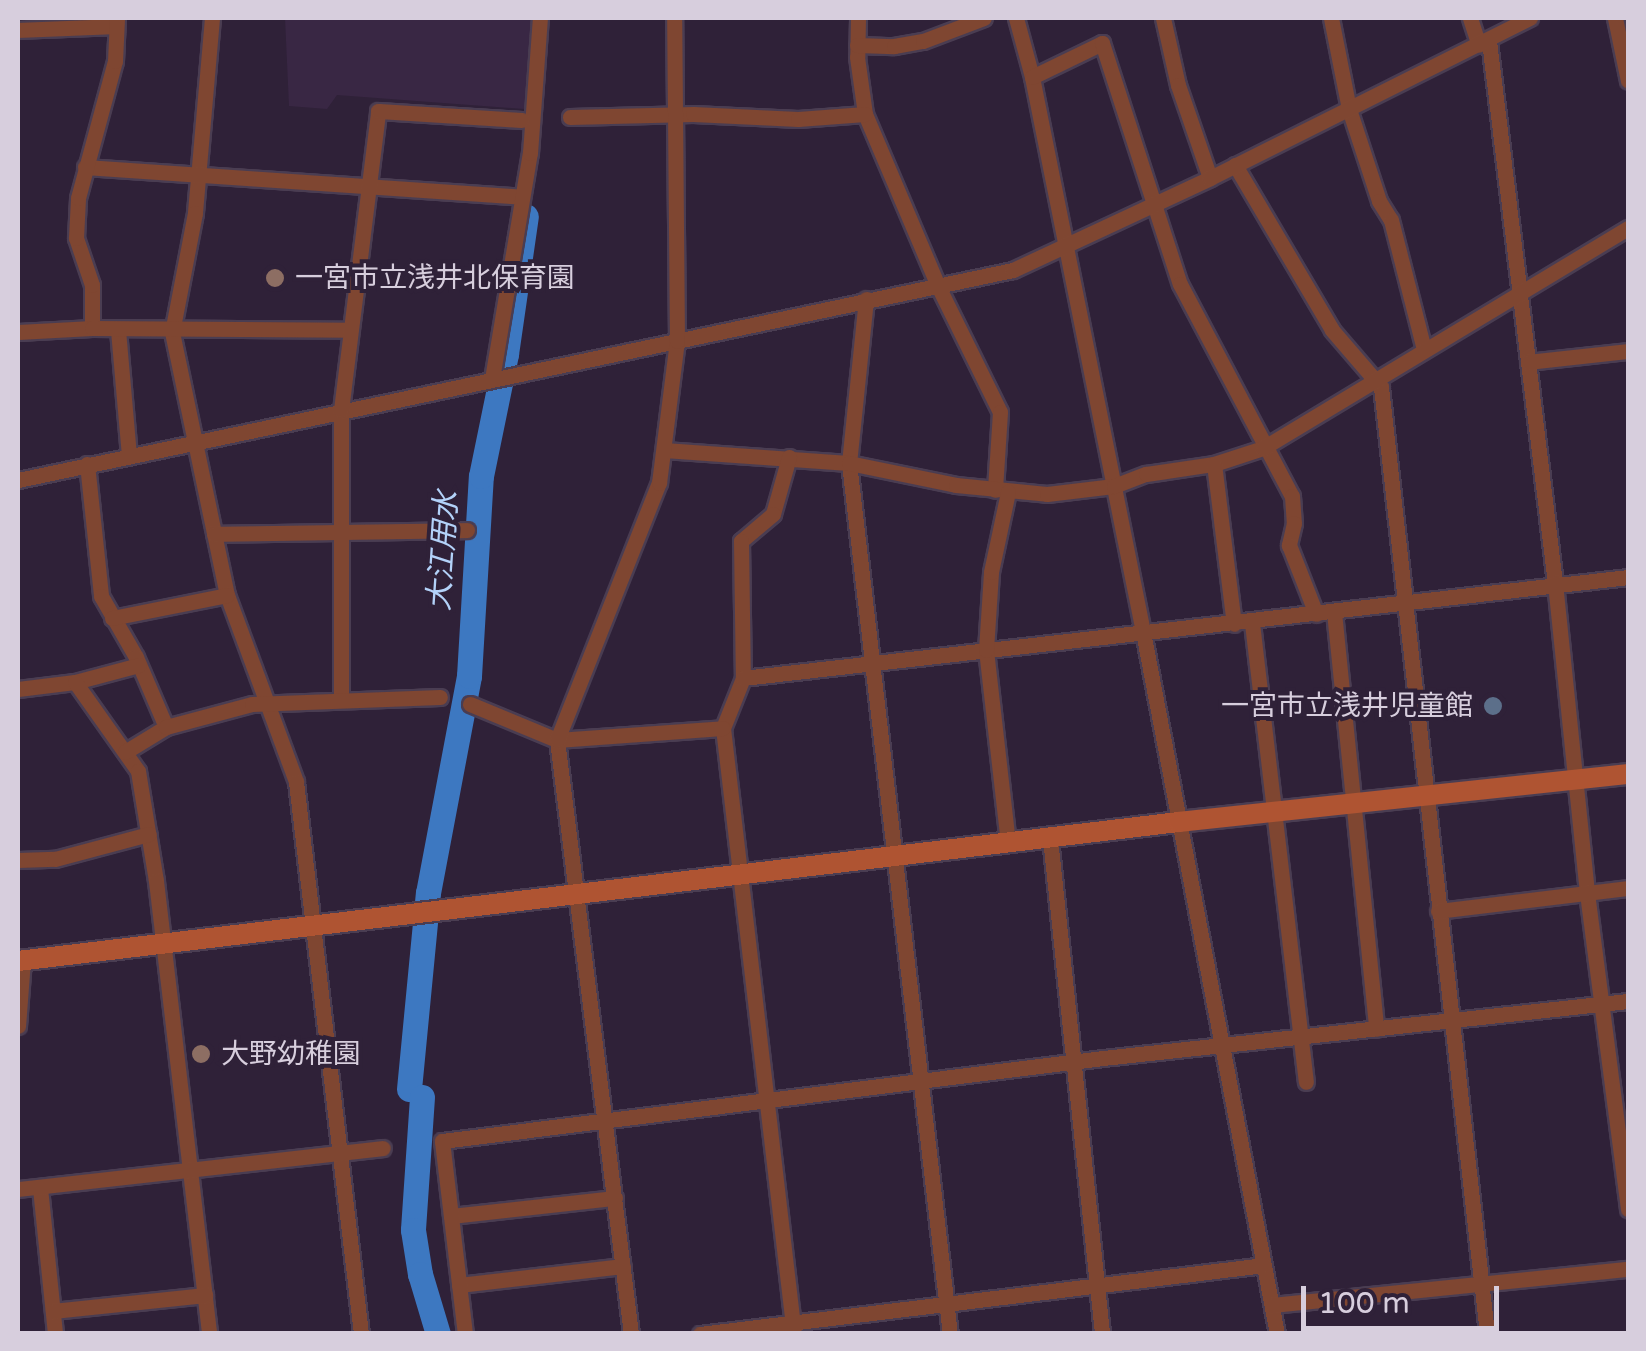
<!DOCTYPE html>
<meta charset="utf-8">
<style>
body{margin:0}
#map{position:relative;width:1646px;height:1351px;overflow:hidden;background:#2f2138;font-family:"Varela Round","Noto Sans JP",sans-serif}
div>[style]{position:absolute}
.built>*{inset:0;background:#392744}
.river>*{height:25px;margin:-12.5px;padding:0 12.5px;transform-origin:12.5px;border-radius:12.5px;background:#3d78c1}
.roads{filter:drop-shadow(2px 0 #4a3d52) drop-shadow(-2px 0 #4a3d52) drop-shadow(0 2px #4a3d52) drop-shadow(0 -2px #4a3d52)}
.street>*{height:15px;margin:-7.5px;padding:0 7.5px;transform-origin:7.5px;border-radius:7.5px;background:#7f4631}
.secondary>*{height:20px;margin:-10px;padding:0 10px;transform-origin:10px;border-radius:10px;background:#af5432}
.dots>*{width:28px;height:28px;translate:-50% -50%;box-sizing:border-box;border:5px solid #2f2138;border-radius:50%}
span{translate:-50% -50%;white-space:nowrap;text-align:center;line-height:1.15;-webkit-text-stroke:8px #2f2138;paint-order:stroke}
.poi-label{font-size:28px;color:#d7cedd}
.left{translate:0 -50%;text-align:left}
.right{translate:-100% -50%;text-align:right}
.water-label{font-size:30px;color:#b3d2f9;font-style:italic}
.frame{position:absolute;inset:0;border:20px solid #d7cedd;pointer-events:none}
.scale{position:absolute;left:1301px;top:1286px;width:198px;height:45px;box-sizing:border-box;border:5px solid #d7cedd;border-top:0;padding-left:12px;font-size:30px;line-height:35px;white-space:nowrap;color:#d7cedd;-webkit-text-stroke:8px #2f2138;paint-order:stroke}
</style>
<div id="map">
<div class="built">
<div style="clip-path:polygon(285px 18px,533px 18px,524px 109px,337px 95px,327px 109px,289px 106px)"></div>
</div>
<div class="river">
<div style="left:409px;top:1089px;width:197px;rotate:-84.5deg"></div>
<div style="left:428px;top:893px;width:221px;rotate:-79.3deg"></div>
<div style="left:469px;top:676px;width:200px;rotate:-86.6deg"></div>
<div style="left:481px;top:476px;width:125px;rotate:-78.4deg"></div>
<div style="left:506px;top:354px;width:139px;rotate:-81.8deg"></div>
<div style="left:422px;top:1097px;width:133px;rotate:93.9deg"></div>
<div style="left:413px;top:1230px;width:45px;rotate:81deg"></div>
<div style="left:420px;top:1274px;width:63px;rotate:73.3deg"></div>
</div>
<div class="roads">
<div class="street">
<div style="left:212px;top:18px;width:196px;rotate:95deg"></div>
<div style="left:195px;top:213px;width:121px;rotate:100.9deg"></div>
<div style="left:172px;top:332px;width:269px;rotate:78.2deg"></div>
<div style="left:227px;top:595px;width:199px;rotate:69.7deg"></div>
<div style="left:296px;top:782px;width:556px;rotate:83.28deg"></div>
<div style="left:858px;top:18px;width:39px;rotate:91deg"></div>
<div style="left:857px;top:57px;width:58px;rotate:82deg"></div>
<div style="left:865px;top:114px;width:187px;rotate:67deg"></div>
<div style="left:938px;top:286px;width:140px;rotate:63.8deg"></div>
<div style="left:1000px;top:412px;width:78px;rotate:93.7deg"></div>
<div style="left:1016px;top:18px;width:61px;rotate:74.8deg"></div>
<div style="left:1032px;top:77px;width:566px;rotate:78.69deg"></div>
<div style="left:1143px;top:632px;width:715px;rotate:79.19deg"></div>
<div style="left:1163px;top:18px;width:69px;rotate:77.4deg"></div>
<div style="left:1178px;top:85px;width:98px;rotate:71deg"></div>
<div style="left:1331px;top:18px;width:93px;rotate:78.8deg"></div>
<div style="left:1349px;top:109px;width:97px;rotate:71.9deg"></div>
<div style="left:1379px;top:201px;width:22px;rotate:58deg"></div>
<div style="left:1391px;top:220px;width:133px;rotate:75.7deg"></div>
<div style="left:1470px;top:18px;width:28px;rotate:72deg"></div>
<div style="left:1615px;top:18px;width:64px;rotate:78.3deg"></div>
<div style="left:18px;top:30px;width:98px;rotate:-2.3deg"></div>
<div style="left:1489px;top:41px;width:546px;rotate:83.06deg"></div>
<div style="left:1555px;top:583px;width:312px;rotate:84.1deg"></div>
<div style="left:1587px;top:893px;width:319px;rotate:82.6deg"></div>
<div style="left:857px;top:45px;width:37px;rotate:2deg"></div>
<div style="left:894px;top:46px;width:29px;rotate:-10deg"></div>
<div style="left:923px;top:41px;width:65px;rotate:-20.7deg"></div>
<div style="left:1032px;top:77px;width:78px;rotate:-25.9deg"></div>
<div style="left:1102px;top:43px;width:253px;rotate:72.1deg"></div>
<div style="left:1180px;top:284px;width:240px;rotate:62.2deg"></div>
<div style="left:1292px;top:496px;width:27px;rotate:86deg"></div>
<div style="left:1294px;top:523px;width:23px;rotate:103deg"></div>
<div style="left:1289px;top:545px;width:74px;rotate:68.6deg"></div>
<div style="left:570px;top:117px;width:123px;rotate:-1.4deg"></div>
<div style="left:693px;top:114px;width:105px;rotate:2.7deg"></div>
<div style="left:798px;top:119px;width:67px;rotate:-4.3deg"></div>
<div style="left:1235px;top:165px;width:191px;rotate:59.5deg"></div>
<div style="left:1332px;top:330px;width:75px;rotate:49.3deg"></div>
<div style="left:1381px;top:387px;width:953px;rotate:83.61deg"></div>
<div style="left:85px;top:167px;width:438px;rotate:3.9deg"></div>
<div style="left:866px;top:299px;width:165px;rotate:95.9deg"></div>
<div style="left:849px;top:463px;width:877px;rotate:83.39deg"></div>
<div style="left:92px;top:328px;width:43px;rotate:-90deg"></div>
<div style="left:92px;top:285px;width:50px;rotate:-108.8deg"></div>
<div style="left:76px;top:238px;width:40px;rotate:-87.1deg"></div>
<div style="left:78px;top:198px;width:142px;rotate:-74.9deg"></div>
<div style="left:115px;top:61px;width:43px;rotate:-87.3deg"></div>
<div style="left:118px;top:330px;width:127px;rotate:85deg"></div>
<div style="left:18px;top:332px;width:74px;rotate:-3.1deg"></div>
<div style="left:92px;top:328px;width:258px;rotate:0.4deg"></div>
<div style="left:1528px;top:362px;width:101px;rotate:-6.3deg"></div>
<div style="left:492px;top:379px;width:229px;rotate:-80.5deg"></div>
<div style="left:530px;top:153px;width:135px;rotate:-85.8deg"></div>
<div style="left:664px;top:450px;width:185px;rotate:4deg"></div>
<div style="left:849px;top:463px;width:109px;rotate:11.6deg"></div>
<div style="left:956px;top:485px;width:91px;rotate:5.6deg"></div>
<div style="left:1047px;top:494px;width:67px;rotate:-6.8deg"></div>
<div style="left:1114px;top:486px;width:34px;rotate:-21deg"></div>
<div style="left:1146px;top:474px;width:69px;rotate:-8.4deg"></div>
<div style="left:1214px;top:464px;width:52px;rotate:-18.1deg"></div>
<div style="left:1263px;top:448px;width:426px;rotate:-31.1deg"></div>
<div style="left:789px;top:457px;width:59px;rotate:105.7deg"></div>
<div style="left:773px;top:514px;width:42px;rotate:139.8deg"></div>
<div style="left:741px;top:541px;width:137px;rotate:89.2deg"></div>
<div style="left:743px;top:678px;width:54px;rotate:111.8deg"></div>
<div style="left:723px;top:728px;width:610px;rotate:83.32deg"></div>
<div style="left:87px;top:464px;width:133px;rotate:83.9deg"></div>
<div style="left:101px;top:596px;width:70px;rotate:60.2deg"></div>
<div style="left:136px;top:657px;width:76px;rotate:66.8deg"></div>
<div style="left:1214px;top:464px;width:161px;rotate:82.9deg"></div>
<div style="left:18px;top:480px;width:1017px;rotate:-11.92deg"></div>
<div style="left:1013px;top:270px;width:217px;rotate:-25deg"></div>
<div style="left:1210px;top:178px;width:358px;rotate:-26.6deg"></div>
<div style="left:214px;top:534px;width:253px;rotate:-0.9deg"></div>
<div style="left:1334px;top:612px;width:419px;rotate:84.2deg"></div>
<div style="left:112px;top:618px;width:117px;rotate:-11.3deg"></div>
<div style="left:1252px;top:623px;width:462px;rotate:83.3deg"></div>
<div style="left:743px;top:678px;width:891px;rotate:-6.51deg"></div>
<div style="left:75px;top:682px;width:66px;rotate:-14.9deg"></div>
<div style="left:18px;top:689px;width:57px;rotate:-7deg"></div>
<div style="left:75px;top:682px;width:109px;rotate:54.7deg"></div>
<div style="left:138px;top:771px;width:111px;rotate:80.7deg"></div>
<div style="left:156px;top:881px;width:456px;rotate:83.3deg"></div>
<div style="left:341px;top:699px;width:289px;rotate:-90deg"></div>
<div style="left:341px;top:410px;width:301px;rotate:-82.9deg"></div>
<div style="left:378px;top:111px;width:144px;rotate:3.6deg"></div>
<div style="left:470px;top:704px;width:94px;rotate:22.5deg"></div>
<div style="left:557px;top:740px;width:166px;rotate:-4.1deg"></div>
<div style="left:125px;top:752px;width:48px;rotate:-31.4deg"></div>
<div style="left:166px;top:727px;width:89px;rotate:-15deg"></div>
<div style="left:252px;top:704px;width:188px;rotate:-2.1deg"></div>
<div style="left:1050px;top:838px;width:499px;rotate:84deg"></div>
<div style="left:1008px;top:843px;width:194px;rotate:-96.5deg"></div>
<div style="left:986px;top:650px;width:78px;rotate:-86.3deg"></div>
<div style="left:991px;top:572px;width:82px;rotate:-78deg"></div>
<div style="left:18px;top:860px;width:37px;rotate:-2deg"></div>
<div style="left:55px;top:859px;width:97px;rotate:-14.9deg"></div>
<div style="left:1438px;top:911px;width:191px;rotate:-6.9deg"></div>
<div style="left:18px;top:1026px;width:66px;rotate:-85.7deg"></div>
<div style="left:40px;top:1188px;width:147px;rotate:84.1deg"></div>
<div style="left:18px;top:1189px;width:367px;rotate:-6.4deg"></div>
<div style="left:451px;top:1216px;width:165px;rotate:-6.3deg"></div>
<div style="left:459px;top:1285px;width:165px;rotate:-6.6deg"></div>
<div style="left:1272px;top:1305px;width:358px;rotate:-5.8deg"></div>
<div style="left:53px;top:1311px;width:153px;rotate:-6deg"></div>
<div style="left:465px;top:1334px;width:194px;rotate:-96.8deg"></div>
<div style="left:442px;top:1141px;width:666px;rotate:-7.16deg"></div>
<div style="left:1103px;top:1058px;width:528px;rotate:-6.2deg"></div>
<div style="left:631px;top:1334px;width:599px;rotate:-97.1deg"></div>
<div style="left:557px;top:740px;width:277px;rotate:-68.4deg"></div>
<div style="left:659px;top:483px;width:143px;rotate:-82.8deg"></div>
<div style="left:677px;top:341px;width:323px;rotate:-90.5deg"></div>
<div style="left:700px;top:1334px;width:568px;rotate:-6.97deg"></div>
</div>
<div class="secondary">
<div style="left:18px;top:961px;width:1169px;rotate:-6.83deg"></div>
<div style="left:1179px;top:822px;width:452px;rotate:-6.1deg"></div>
</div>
</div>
<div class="dots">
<div style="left:275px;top:278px;background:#8d6e63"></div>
<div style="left:1493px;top:706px;background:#5c6f8a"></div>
<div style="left:201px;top:1054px;background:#8d6e63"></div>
</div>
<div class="poi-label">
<span class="left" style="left:295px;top:278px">一宮市立浅井北保育園</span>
<span class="right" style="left:1473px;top:706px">一宮市立浅井児童館</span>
<span class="left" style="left:221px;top:1054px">大野幼稚園</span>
</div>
<div class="water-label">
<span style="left:444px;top:551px;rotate:-86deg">大江用水</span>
</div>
<div class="frame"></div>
<div class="scale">100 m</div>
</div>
